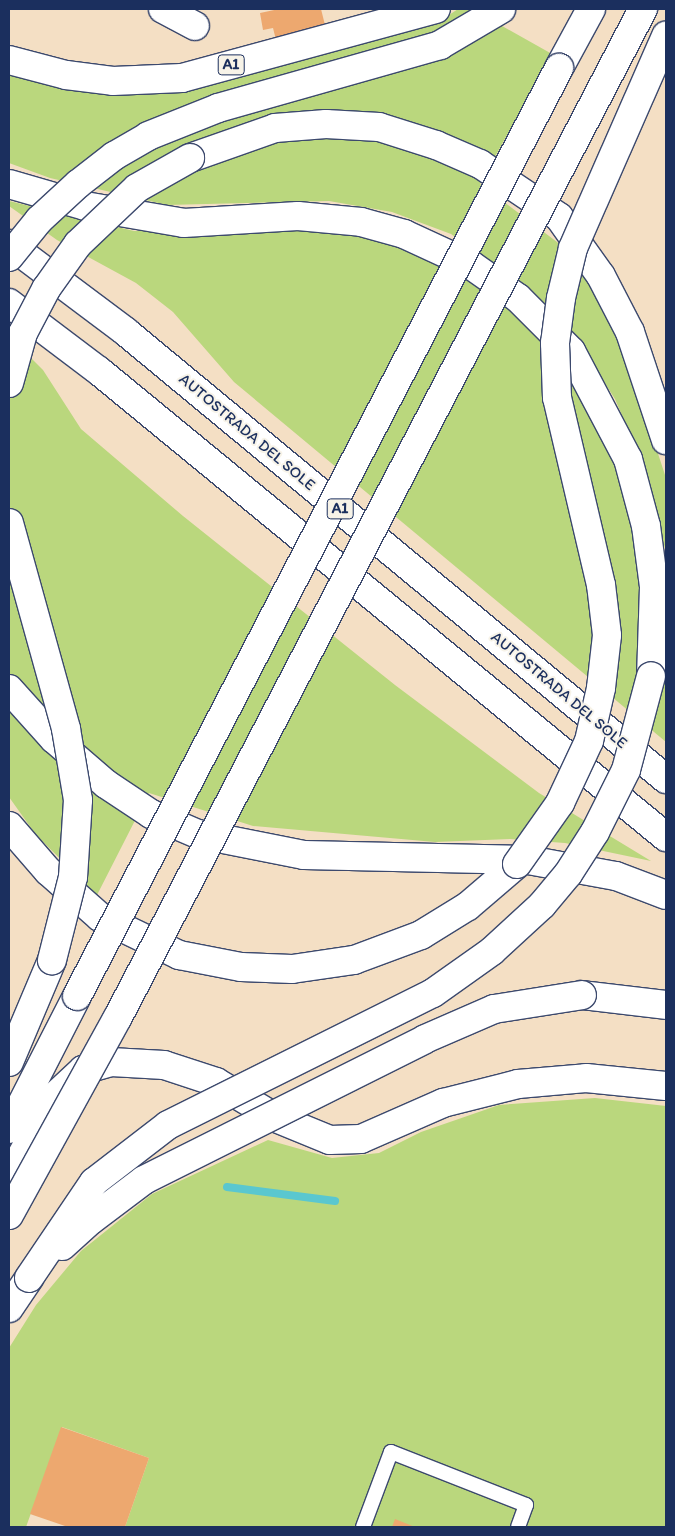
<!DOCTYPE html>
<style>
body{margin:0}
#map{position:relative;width:675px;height:1536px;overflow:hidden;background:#f4dfc4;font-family:Itim,sans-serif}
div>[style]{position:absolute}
.green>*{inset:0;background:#bad77d}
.stream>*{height:8px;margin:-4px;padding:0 4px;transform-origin:4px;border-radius:4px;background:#5ac7cf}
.building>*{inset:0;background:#eda86f}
.roads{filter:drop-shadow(1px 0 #3c496d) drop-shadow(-1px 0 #3c496d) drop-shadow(0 1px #3c496d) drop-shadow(0 -1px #3c496d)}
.lane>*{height:14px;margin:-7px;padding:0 7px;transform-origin:7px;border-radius:7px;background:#fff}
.street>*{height:28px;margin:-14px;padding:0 14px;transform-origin:14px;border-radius:14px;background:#fff}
.highway>*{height:28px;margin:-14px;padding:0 14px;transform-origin:14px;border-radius:14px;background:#fff}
.bridges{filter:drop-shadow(1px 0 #3c496d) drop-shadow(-1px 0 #3c496d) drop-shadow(0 1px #3c496d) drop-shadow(0 -1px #3c496d)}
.highway-bridge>*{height:28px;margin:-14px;padding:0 14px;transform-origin:14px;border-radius:14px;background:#fff}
span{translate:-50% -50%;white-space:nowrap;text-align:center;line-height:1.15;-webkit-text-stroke:4px #f7f3e8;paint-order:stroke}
.shield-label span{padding:1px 4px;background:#f7f3e8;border:1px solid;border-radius:4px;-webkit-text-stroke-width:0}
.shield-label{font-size:15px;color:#1b2f5e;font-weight:700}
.street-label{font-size:16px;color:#1b2f5e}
.frame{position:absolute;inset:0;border:10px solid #1b2f5e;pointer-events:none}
</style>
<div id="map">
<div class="green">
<div style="clip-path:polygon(458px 9px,472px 9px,552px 54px,480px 184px,557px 242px,597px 290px,624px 350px,666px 478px,666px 570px,665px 549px,649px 479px,615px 399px,581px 346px,538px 297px,451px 234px,392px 212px,329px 201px,167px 205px,50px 178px,9px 163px,9px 71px,56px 87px,128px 95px,184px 90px,443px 19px)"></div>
<div style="clip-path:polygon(9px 201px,134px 231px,328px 230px,361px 236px,405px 248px,445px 264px,520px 317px,577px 385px,609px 441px,635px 521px,643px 591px,639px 675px,663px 686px,666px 662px,666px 742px,234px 382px,173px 312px,136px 283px,57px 240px,9px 206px)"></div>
<div style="clip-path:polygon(9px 336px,43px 370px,81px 429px,183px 516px,395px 685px,539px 793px,651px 861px,565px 843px,510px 839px,435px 842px,253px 826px,149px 793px,97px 895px,36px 835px,9px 797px)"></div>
<div style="clip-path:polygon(595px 1098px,666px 1106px,666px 1527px,125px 1527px,149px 1458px,62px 1427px,26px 1527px,9px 1527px,9px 1348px,36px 1305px,81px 1251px,152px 1194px,268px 1140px,332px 1158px,379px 1153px,421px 1132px,499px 1105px)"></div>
</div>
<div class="stream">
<div style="left:227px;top:1187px;width:109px;rotate:7.4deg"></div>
</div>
<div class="building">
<div style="clip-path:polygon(279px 9px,321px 9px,326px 29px,276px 40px,273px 28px,263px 30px,260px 13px)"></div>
<div style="clip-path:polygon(61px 1427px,149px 1458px,125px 1527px,68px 1527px,30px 1514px)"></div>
<div style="clip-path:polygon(395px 1519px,415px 1527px,392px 1527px)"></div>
</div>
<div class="roads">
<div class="lane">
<div style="left:363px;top:1527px;width:80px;rotate:-69.5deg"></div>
<div style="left:391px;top:1452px;width:145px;rotate:21.4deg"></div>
<div style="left:526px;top:1505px;width:23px;rotate:110deg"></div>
</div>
<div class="street">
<div style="left:163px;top:9px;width:36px;rotate:28deg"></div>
<div style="left:9px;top:1178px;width:93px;rotate:-60.9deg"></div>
<div style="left:54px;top:1097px;width:40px;rotate:-43deg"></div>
<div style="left:83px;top:1070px;width:29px;rotate:-16deg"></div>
<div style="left:111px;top:1062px;width:53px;rotate:3.2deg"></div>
<div style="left:164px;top:1065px;width:55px;rotate:18.1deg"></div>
<div style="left:216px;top:1082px;width:70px;rotate:31deg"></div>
<div style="left:276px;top:1118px;width:58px;rotate:22.2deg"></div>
<div style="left:330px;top:1140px;width:31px;rotate:-2deg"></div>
<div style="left:361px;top:1139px;width:90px;rotate:-23.7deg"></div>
<div style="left:443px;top:1103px;width:77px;rotate:-14.2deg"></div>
<div style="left:518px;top:1084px;width:68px;rotate:-5deg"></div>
<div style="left:586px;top:1078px;width:80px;rotate:5.7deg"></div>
</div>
<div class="highway">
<div style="left:9px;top:60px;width:59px;rotate:14.7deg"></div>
<div style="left:66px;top:75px;width:47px;rotate:7.3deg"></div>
<div style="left:113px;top:81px;width:69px;rotate:-2.5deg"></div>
<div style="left:182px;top:78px;width:263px;rotate:-15.2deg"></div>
<div style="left:559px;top:68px;width:67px;rotate:-61.5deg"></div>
<div style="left:190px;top:158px;width:90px;rotate:-19.4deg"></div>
<div style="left:275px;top:128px;width:51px;rotate:-4.5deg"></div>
<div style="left:326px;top:124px;width:53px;rotate:3.2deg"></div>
<div style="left:379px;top:127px;width:60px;rotate:17.5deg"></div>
<div style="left:436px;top:145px;width:48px;rotate:23.4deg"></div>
<div style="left:480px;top:164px;width:95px;rotate:33.9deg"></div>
<div style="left:559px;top:217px;width:72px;rotate:54.6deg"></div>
<div style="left:601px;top:276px;width:63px;rotate:62.6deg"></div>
<div style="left:630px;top:332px;width:114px;rotate:71.6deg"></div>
<div style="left:9px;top:184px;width:79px;rotate:16.1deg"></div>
<div style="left:85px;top:206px;width:100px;rotate:9.7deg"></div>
<div style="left:184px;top:223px;width:114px;rotate:-3.5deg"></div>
<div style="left:298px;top:216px;width:63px;rotate:5.4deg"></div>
<div style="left:361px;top:222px;width:45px;rotate:15.6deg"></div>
<div style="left:404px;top:234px;width:74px;rotate:24.8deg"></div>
<div style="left:471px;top:265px;width:57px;rotate:35.1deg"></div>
<div style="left:518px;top:298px;width:75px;rotate:45deg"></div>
<div style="left:571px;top:351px;width:122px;rotate:62.2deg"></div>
<div style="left:628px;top:459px;width:69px;rotate:75deg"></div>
<div style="left:646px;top:526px;width:62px;rotate:82.5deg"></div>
<div style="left:654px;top:587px;width:89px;rotate:91.9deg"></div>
<div style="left:9px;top:244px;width:146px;rotate:36.9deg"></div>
<div style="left:126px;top:332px;width:701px;rotate:39.62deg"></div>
<div style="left:9px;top:303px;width:113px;rotate:37.1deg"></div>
<div style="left:99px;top:371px;width:734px;rotate:39.42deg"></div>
<div style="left:9px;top:689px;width:67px;rotate:48deg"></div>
<div style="left:54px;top:739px;width:69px;rotate:40.9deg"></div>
<div style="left:106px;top:784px;width:54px;rotate:33.7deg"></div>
<div style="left:151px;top:814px;width:51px;rotate:23.1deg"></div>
<div style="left:198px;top:834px;width:108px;rotate:11.2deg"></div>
<div style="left:304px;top:855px;width:224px;rotate:1.3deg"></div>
<div style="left:528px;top:860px;width:89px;rotate:10.3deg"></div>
<div style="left:616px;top:876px;width:53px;rotate:20.8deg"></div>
<div style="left:9px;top:826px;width:60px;rotate:49.1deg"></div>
<div style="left:48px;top:871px;width:69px;rotate:41.5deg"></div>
<div style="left:100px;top:917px;width:88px;rotate:25.7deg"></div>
<div style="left:179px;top:955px;width:63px;rotate:11deg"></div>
<div style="left:241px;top:967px;width:51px;rotate:2.2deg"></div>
<div style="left:292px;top:969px;width:63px;rotate:-8.3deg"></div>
<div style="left:354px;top:960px;width:72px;rotate:-20.5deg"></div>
<div style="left:421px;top:935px;width:55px;rotate:-31.7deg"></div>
<div style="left:468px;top:906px;width:65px;rotate:-40.6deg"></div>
<div style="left:582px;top:995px;width:85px;rotate:6.8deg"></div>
<div style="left:9px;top:1062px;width:111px;rotate:-67.1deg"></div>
<div style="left:9px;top:1129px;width:149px;rotate:-62.9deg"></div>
<div style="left:9px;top:1308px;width:36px;rotate:-56deg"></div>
</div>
</div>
<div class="bridges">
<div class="highway-bridge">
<div style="left:9px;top:257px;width:48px;rotate:-51deg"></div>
<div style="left:39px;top:220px;width:53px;rotate:-42.7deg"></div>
<div style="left:78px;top:184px;width:46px;rotate:-37.9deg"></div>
<div style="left:114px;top:156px;width:39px;rotate:-30deg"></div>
<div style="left:148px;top:136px;width:75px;rotate:-21.8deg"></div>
<div style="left:218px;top:108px;width:231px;rotate:-15.8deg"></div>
<div style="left:440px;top:45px;width:71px;rotate:-30.5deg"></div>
<div style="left:9px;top:383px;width:52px;rotate:-74.4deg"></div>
<div style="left:23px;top:333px;width:50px;rotate:-62.4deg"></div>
<div style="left:46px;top:289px;width:55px;rotate:-54.6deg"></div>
<div style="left:78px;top:244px;width:81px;rotate:-43.5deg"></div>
<div style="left:137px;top:188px;width:61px;rotate:-29.5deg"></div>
<div style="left:9px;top:523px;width:214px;rotate:74.5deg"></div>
<div style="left:66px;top:729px;width:72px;rotate:80.4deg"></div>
<div style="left:78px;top:800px;width:77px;rotate:93.7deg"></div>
<div style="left:73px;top:877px;width:86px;rotate:104.2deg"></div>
<div style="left:517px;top:864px;width:75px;rotate:-54.8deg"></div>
<div style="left:560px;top:803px;width:68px;rotate:-64.9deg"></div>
<div style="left:589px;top:741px;width:54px;rotate:-77.2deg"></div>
<div style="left:601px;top:688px;width:53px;rotate:-83.5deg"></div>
<div style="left:607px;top:635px;width:50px;rotate:-96.8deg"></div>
<div style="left:601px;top:585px;width:192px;rotate:-103.2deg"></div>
<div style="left:557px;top:398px;width:55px;rotate:-92.1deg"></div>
<div style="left:555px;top:343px;width:45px;rotate:-82.4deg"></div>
<div style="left:561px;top:298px;width:51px;rotate:-76.5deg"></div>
<div style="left:573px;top:248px;width:232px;rotate:-66.3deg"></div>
<div style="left:77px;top:996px;width:1046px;rotate:-62.55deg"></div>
<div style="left:9px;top:1215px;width:226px;rotate:-61.2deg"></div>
<div style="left:118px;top:1017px;width:1137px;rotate:-62.49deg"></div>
<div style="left:62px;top:1246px;width:39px;rotate:-42deg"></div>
<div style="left:91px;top:1220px;width:66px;rotate:-37deg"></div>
<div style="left:144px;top:1180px;width:314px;rotate:-26.6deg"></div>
<div style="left:425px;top:1039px;width:75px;rotate:-23.5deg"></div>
<div style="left:494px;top:1009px;width:89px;rotate:-9deg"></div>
<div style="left:29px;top:1278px;width:116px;rotate:-55.9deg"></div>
<div style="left:94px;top:1182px;width:93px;rotate:-37.6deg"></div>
<div style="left:168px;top:1125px;width:296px;rotate:-26.5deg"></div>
<div style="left:433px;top:993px;width:72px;rotate:-35.4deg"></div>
<div style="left:492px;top:951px;width:68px;rotate:-42.6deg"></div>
<div style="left:542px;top:905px;width:40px;rotate:-50deg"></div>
<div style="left:568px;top:874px;width:50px;rotate:-57.3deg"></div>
<div style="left:595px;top:832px;width:69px;rotate:-63.4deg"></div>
<div style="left:626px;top:770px;width:97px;rotate:-75.1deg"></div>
</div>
</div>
<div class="shield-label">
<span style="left:231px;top:65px">A1</span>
<span style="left:340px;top:509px">A1</span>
</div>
<div class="street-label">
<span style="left:247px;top:432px;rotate:40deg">AUTOSTRADA DEL SOLE</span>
<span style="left:559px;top:690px;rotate:40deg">AUTOSTRADA DEL SOLE</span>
</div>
<div class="frame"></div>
</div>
